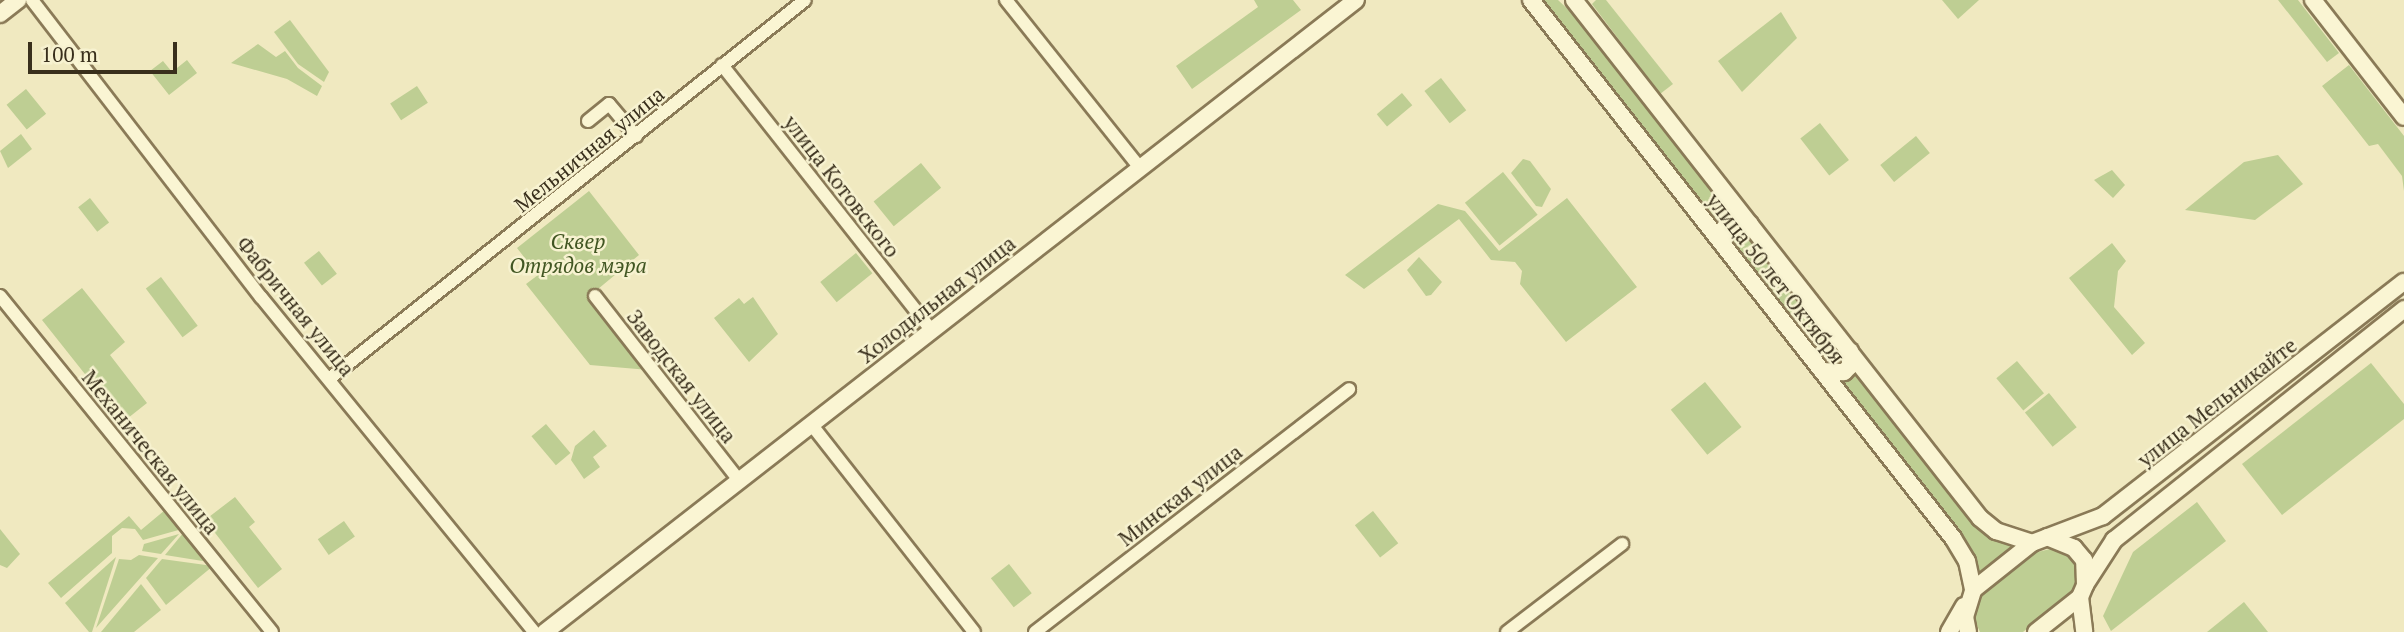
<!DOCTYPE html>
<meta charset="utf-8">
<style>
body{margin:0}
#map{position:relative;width:2404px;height:632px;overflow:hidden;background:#f0e9c0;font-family:"PT Serif",serif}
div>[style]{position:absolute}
.green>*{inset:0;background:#bece93;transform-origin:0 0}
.roads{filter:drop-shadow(2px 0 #8a7a57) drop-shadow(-2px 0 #8a7a57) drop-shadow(0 2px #8a7a57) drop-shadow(0 -2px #8a7a57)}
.street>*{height:12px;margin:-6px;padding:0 6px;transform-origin:6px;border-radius:6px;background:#faf5d3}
.secondary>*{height:16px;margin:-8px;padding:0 8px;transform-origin:8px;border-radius:8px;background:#faf5d3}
span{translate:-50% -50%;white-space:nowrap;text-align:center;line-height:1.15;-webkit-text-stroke:5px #f7f2d0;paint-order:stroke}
.street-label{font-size:21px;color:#392f1c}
.park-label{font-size:21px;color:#415622;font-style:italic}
.scale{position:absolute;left:28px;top:42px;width:149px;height:32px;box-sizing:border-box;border:4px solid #392f1c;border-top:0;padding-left:9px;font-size:21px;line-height:24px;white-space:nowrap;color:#392f1c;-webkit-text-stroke:5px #f7f2d0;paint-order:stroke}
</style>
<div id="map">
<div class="green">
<div style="clip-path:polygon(1254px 0,1293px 0,1301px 10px,1192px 89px,1176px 66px,1258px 7px)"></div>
<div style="clip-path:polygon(1541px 0,1558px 0,1576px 17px,1731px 212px,1722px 216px,1717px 225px)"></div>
<div style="clip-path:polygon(1596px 0,1606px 0,1673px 84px,1660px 94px,1592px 4px)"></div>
<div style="clip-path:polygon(1942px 0,1979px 0,1958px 19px)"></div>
<div style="clip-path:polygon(2278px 0,2298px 0,2339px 53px,2327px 62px)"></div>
<div style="clip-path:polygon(1781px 12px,1797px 38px,1742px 92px,1718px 61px)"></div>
<div style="clip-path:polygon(290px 20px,329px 72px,324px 82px,298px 64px,274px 32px)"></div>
<div style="clip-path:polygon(258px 44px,276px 57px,285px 51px,298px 68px,322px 86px,317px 96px,287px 79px,231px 63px)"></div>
<div style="clip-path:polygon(187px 60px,197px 73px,169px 95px,150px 71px,163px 61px,172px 72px)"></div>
<div style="clip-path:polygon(2349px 65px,2404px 136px,2404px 191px,2402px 176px,2378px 144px,2369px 146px,2322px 86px)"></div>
<div style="left:1441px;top:78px;width:41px;height:21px;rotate:52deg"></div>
<div style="left:417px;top:86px;width:20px;height:32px;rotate:57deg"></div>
<div style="left:26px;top:89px;width:32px;height:25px;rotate:51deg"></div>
<div style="left:1402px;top:93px;width:16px;height:33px;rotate:50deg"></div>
<div style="left:1820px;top:123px;width:47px;height:25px;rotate:52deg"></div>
<div style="clip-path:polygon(21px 134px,32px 149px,8px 168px,0 151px)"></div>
<div style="left:1916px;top:136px;width:22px;height:46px;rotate:51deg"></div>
<div style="clip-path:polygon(2278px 155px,2303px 184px,2255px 220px,2185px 210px,2244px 162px)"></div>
<div style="clip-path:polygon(1523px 159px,1530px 161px,1551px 189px,1542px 207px,1536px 206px,1511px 173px)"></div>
<div style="left:921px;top:163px;width:32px;height:61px;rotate:51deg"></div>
<div style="clip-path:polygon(2112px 170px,2125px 185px,2113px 198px,2094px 180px)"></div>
<div style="left:1503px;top:172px;width:55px;height:49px;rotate:51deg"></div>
<div style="clip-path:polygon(589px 191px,639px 255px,592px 294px,649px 370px,590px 365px,526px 284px,538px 275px,517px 248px)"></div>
<div style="left:90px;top:198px;width:31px;height:15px;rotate:52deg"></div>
<div style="clip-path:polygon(1567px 198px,1637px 287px,1566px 342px,1520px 284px,1522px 271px,1515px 262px,1491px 260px,1459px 219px,1364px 289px,1345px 275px,1438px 204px,1465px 211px,1499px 251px)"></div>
<div style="clip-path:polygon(1731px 231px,1741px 231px,1809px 311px,1844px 355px,1844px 365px,1835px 365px,1759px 277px,1730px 241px)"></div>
<div style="clip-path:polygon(2112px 243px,2126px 261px,2118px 271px,2114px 307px,2145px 343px,2132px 355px,2069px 278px)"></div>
<div style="left:319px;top:251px;width:29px;height:19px;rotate:52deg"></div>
<div style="left:856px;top:253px;width:26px;height:46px;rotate:51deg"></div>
<div style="clip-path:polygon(1419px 257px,1442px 282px,1431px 295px,1426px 296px,1407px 270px)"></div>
<div style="left:161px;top:277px;width:61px;height:19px;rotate:53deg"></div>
<div style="clip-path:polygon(82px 288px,125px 342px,110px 355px,147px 403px,123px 422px,42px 320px)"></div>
<div style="clip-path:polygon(753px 297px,778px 334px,749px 362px,714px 318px,739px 298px,744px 304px)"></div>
<div style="left:2017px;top:361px;width:42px;height:27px;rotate:50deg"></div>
<div style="clip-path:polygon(2371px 363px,2404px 404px,2404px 419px,2282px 515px,2242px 464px)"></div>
<div style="clip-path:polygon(1857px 372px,1979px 527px,2013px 547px,1976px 576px,1965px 539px,1841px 381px)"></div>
<div style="left:1705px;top:382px;width:58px;height:44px;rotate:51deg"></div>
<div style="left:2049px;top:393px;width:44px;height:31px;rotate:51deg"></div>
<div style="left:546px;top:424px;width:38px;height:19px;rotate:50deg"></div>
<div style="clip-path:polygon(594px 430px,607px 446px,593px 457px,600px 467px,584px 479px,571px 460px,575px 446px)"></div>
<div style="clip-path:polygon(235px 497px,255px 522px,249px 527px,282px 569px,258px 588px,205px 520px)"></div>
<div style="clip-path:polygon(2197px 502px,2226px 541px,2111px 631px,2103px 616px,2133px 552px)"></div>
<div style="clip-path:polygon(165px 510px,182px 529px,143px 540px,135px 529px,122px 528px,112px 536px,112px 553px,61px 598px,48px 583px,129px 516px,141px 530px)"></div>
<div style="left:1373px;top:511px;width:41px;height:23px;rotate:52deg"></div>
<div style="left:344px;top:521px;width:19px;height:32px;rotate:55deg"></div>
<div style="clip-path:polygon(0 529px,20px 554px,7px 568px,0 565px)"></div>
<div style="clip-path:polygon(184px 532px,209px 562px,165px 555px)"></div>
<div style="clip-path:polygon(179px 534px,161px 554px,142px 551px,144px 544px)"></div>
<div style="clip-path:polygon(2054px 548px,2067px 553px,2076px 564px,2078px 578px,2073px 591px,2023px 632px,1980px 632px,1974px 619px,1979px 598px,2034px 553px)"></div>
<div style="clip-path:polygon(139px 555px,158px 558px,96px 628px,119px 559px,131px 560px)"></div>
<div style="clip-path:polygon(116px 557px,92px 632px,89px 632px,65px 603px)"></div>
<div style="clip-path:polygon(162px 559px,213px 566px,166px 605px,146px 578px)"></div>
<div style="left:1009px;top:564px;width:37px;height:23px;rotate:52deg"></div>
<div style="clip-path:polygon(141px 584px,161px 610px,134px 632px,101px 632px)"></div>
<div style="clip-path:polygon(2244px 602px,2268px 632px,2207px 632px)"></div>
</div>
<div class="roads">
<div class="street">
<div style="left:32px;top:0;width:375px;rotate:52.4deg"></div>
<div style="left:261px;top:297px;width:432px;rotate:50.8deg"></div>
<div style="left:1006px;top:0;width:215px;rotate:51.4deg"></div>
<div style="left:722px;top:65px;width:337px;rotate:51.7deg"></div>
<div style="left:588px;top:121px;width:27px;rotate:-39deg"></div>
<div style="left:609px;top:104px;width:42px;rotate:49.8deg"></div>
<div style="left:0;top:296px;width:432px;rotate:51deg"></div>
<div style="left:595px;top:296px;width:234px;rotate:52deg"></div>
<div style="left:329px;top:379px;width:608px;rotate:-38.53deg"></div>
<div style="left:811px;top:424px;width:264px;rotate:51.9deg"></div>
<div style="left:1035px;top:632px;width:397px;rotate:-37.7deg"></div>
<div style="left:1507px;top:632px;width:145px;rotate:-37.4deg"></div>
</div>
<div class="secondary">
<div style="left:1531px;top:0;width:684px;rotate:51.89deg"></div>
<div style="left:1953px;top:538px;width:27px;rotate:59deg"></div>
<div style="left:1967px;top:561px;width:30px;rotate:78deg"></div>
<div style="left:1574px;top:0;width:658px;rotate:51.91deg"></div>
<div style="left:1980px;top:518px;width:21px;rotate:39deg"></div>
<div style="left:1996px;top:531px;width:38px;rotate:18deg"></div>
<div style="left:2313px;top:0;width:148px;rotate:52.1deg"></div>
<div style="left:0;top:14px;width:23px;rotate:-38deg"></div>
<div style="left:1724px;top:246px;width:16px;rotate:-94deg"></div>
<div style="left:1723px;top:230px;width:9px;rotate:-54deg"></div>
<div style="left:1728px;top:223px;width:15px;rotate:-11deg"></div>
<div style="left:1743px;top:220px;width:8px;rotate:30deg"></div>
<div style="left:1822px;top:371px;width:22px;rotate:3deg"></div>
<div style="left:1844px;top:372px;width:8px;rotate:-45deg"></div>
<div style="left:1850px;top:366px;width:15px;rotate:-90deg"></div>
<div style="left:2085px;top:585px;width:54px;rotate:-57.2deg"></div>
<div style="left:2114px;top:540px;width:371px;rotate:-38.5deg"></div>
<div style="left:2080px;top:597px;width:35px;rotate:83deg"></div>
<div style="left:545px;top:632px;width:1028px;rotate:-37.93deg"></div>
<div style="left:1949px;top:632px;width:30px;rotate:-60deg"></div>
<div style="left:1968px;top:632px;width:15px;rotate:-101deg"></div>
<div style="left:1965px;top:617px;width:28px;rotate:-73deg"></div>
<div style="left:1973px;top:590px;width:75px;rotate:-38.5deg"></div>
<div style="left:2032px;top:543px;width:76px;rotate:-20.8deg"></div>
<div style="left:2103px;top:516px;width:381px;rotate:-37.9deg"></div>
<div style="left:2036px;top:632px;width:56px;rotate:-38.5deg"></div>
<div style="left:2080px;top:597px;width:13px;rotate:-67deg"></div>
<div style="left:2085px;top:585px;width:25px;rotate:-92deg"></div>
<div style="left:2084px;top:560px;width:16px;rotate:-130deg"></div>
<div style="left:2074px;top:548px;width:29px;rotate:-158deg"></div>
</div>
</div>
<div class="street-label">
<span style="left:589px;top:149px;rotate:-39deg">Мельничная улица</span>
<span style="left:842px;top:186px;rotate:52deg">улица Котовского</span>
<span style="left:1776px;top:278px;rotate:52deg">улица 50 лет Октября</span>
<span style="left:937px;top:299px;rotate:-38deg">Холодильная улица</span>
<span style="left:296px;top:306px;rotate:51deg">Фабричная улица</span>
<span style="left:682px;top:376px;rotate:52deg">Заводская улица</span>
<span style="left:2217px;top:402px;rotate:-38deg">улица Мельникайте</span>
<span style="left:151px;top:452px;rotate:51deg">Механическая улица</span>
<span style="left:1180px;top:495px;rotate:-38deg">Минская улица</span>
</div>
<div class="park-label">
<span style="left:578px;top:253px">Сквер<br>Отрядов мэра</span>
</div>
<div class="scale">100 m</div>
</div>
